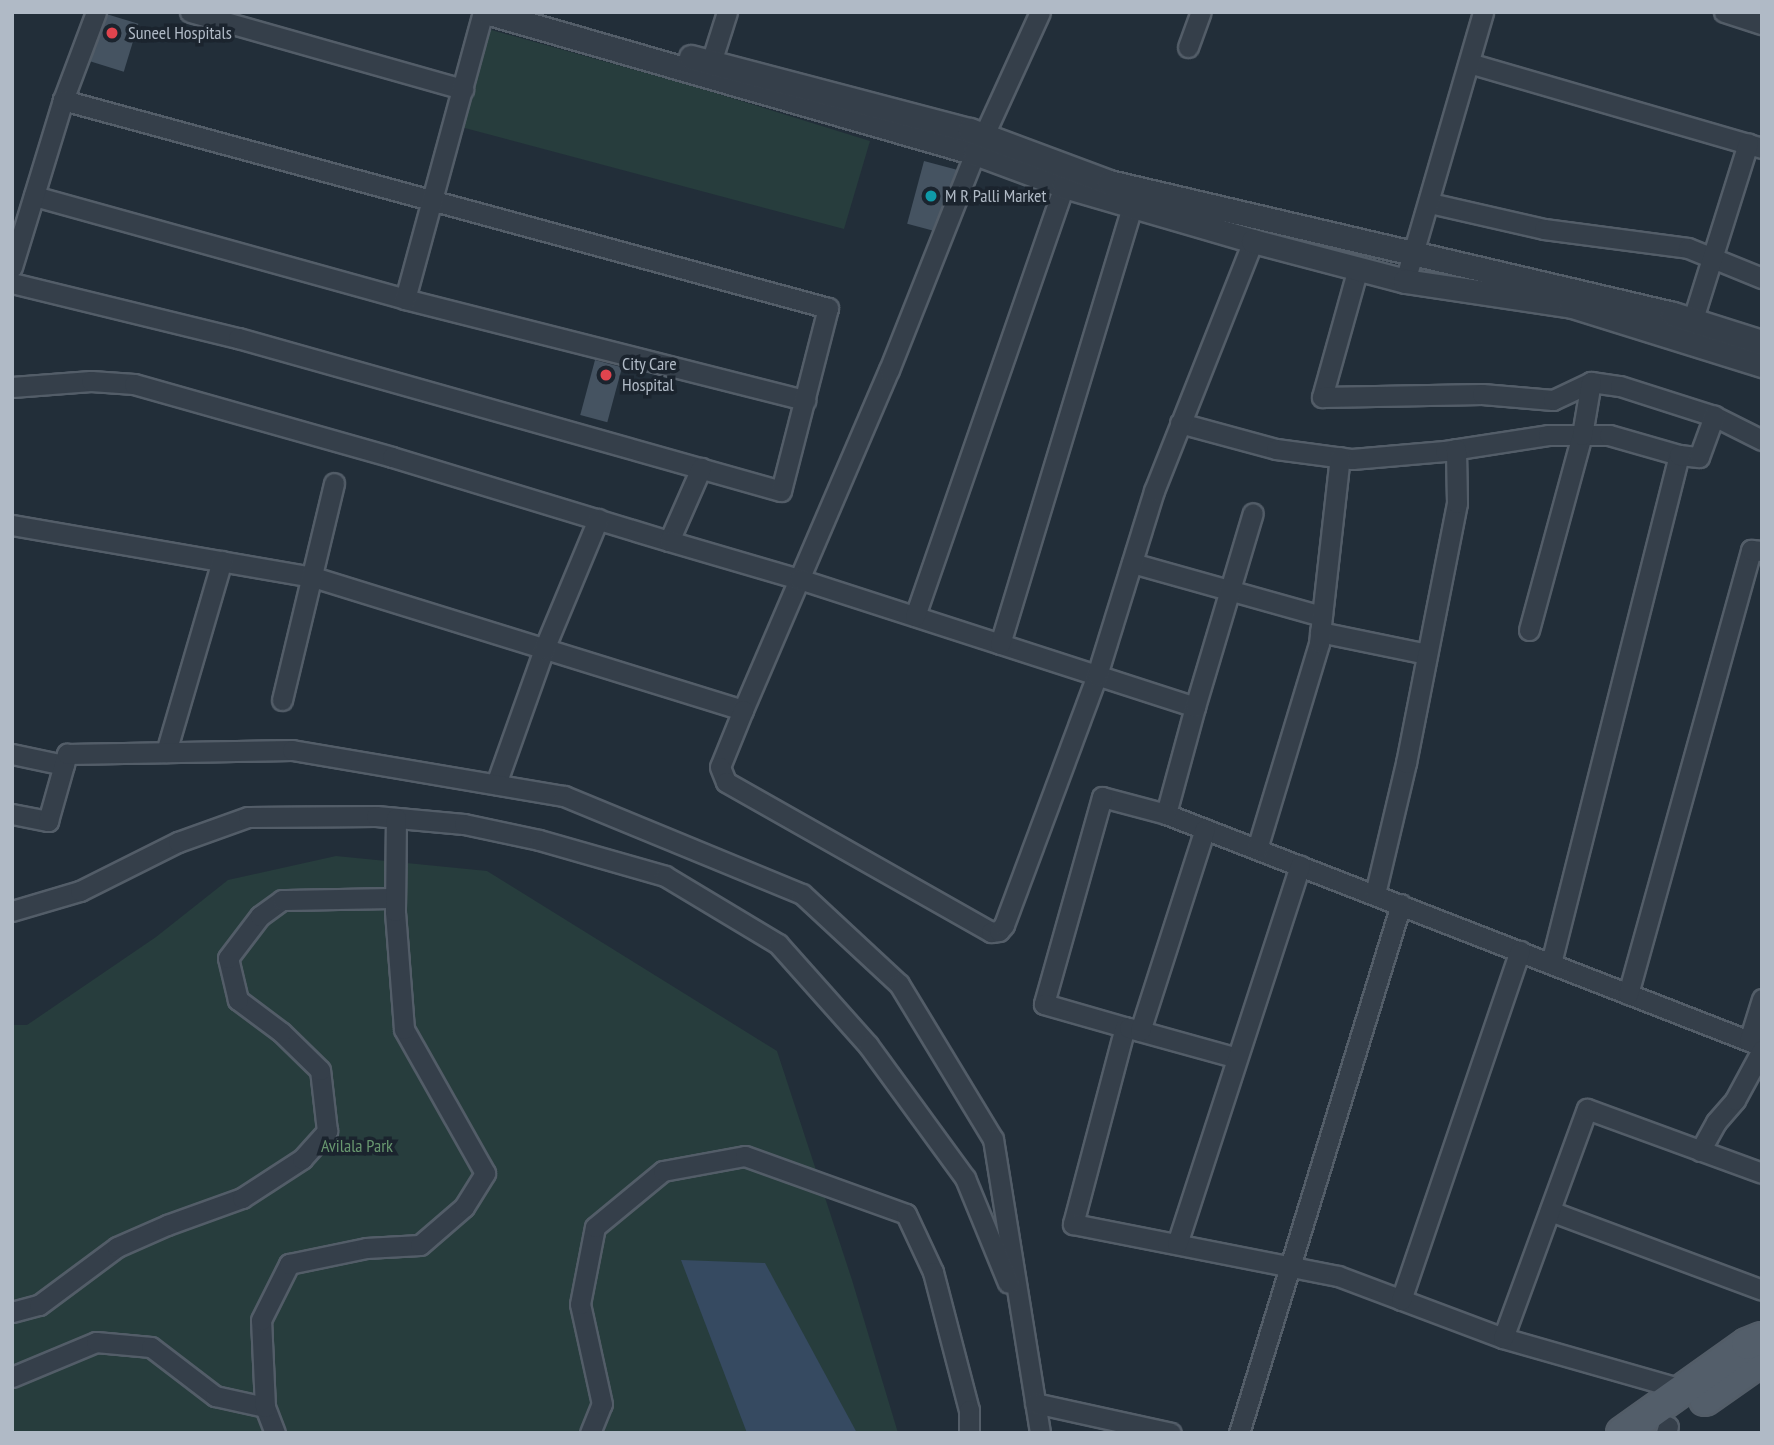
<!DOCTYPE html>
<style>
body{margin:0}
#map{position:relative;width:1774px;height:1445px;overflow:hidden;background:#222e39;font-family:"PT Sans Narrow",sans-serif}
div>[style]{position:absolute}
.green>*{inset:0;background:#273d3d}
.water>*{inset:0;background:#364a61}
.building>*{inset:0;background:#455361;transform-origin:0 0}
.roads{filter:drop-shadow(2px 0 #535d68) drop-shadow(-2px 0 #535d68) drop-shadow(0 2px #535d68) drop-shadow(0 -2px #535d68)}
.minor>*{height:19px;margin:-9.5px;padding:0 9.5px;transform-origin:9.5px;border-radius:9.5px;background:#353f4a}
.tertiary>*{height:23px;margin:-11.5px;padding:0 11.5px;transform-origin:11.5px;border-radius:11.5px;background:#353f4a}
.primary>*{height:30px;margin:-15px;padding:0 15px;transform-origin:15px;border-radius:15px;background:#535e6a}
.dots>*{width:19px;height:19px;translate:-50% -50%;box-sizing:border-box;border:4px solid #1b242e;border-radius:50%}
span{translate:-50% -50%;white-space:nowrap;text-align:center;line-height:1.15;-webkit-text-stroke:7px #1b242e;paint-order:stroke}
.poi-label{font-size:18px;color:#b0bac6}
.left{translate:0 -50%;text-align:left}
.park-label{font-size:18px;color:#68976f}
.frame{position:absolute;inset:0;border:14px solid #b0bac6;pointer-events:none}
</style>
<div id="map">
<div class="green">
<div style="clip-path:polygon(488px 29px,696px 87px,870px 141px,844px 229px,461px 127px)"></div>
<div style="clip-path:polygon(336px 856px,487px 871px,777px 1051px,852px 1280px,898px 1433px,12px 1433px,12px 1025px,27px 1025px,156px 937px,228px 880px)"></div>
</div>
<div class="water">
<div style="clip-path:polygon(681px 1260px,765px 1263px,857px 1433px,747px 1433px)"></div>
</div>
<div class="building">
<div style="left:103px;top:13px;width:37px;height:50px;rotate:17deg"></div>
<div style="left:924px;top:161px;width:34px;height:65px;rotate:15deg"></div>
<div style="left:595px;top:360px;width:28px;height:57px;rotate:15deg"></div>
</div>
<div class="roads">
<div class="minor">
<div style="left:190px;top:12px;width:284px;rotate:15.8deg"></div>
<div style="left:1724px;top:12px;width:40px;rotate:18deg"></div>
<div style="left:1188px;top:47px;width:37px;rotate:-70deg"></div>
<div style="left:1469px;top:63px;width:305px;rotate:16.2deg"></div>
<div style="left:707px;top:75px;width:66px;rotate:-72.4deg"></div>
<div style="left:984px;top:135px;width:135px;rotate:-65.5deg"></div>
<div style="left:34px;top:196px;width:385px;rotate:15.5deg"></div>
<div style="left:405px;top:299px;width:413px;rotate:14.2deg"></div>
<div style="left:1430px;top:203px;width:117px;rotate:12.8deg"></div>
<div style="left:1544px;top:229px;width:145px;rotate:7.5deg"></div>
<div style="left:1688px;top:248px;width:80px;rotate:22.1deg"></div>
<div style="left:12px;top:267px;width:175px;rotate:-73deg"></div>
<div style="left:63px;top:100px;width:94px;rotate:-69.4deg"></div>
<div style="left:1358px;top:268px;width:134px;rotate:105.6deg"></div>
<div style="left:1322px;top:397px;width:160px;rotate:-1.1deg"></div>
<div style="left:1482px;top:394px;width:71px;rotate:4.8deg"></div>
<div style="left:1553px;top:400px;width:42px;rotate:-25.3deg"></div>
<div style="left:1591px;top:382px;width:29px;rotate:8deg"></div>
<div style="left:1620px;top:386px;width:99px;rotate:17.7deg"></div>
<div style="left:1714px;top:416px;width:54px;rotate:26.6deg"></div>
<div style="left:1405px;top:281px;width:280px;rotate:-73.8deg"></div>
<div style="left:12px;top:283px;width:233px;rotate:13.7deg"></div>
<div style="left:238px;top:338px;width:564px;rotate:15.74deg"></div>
<div style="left:781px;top:491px;width:189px;rotate:-75.6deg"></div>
<div style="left:828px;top:308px;width:793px;rotate:-164.79deg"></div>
<div style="left:405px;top:299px;width:297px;rotate:-74.8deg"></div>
<div style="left:1693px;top:319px;width:184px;rotate:-72.6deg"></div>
<div style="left:12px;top:387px;width:79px;rotate:-4.3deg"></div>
<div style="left:91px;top:381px;width:43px;rotate:4deg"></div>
<div style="left:134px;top:384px;width:268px;rotate:15.8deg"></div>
<div style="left:392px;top:457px;width:289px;rotate:16.9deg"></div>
<div style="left:669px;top:541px;width:80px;rotate:-66.3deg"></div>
<div style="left:1180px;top:423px;width:99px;rotate:15.2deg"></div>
<div style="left:1276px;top:449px;width:77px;rotate:7.5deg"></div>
<div style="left:1352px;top:459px;width:93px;rotate:-4.9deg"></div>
<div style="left:1445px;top:451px;width:104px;rotate:-8.8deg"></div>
<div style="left:1548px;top:435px;width:61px"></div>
<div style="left:1609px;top:435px;width:73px;rotate:15.9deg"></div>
<div style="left:1679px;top:455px;width:524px;rotate:104.14deg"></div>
<div style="left:1679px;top:455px;width:20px;rotate:6deg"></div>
<div style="left:1699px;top:457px;width:44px;rotate:-69.9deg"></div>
<div style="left:12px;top:525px;width:305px;rotate:9.8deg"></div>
<div style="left:313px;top:577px;width:450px;rotate:17.2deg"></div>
<div style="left:743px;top:710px;width:370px;rotate:-66.8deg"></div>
<div style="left:889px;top:370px;width:233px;rotate:-68.4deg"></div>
<div style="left:669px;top:541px;width:135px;rotate:16.3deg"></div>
<div style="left:799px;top:579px;width:416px;rotate:17.9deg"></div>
<div style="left:1195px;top:707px;width:111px;rotate:105.2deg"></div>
<div style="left:1166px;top:814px;width:640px;rotate:21.27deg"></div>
<div style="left:1132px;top:563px;width:197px;rotate:15.6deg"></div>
<div style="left:915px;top:616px;width:455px;rotate:-70.9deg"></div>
<div style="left:1529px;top:630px;width:202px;rotate:-74.8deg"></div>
<div style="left:1582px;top:435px;width:54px;rotate:-80.4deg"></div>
<div style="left:1320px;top:632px;width:109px;rotate:11.6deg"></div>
<div style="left:1000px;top:644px;width:457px;rotate:-73.2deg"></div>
<div style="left:282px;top:700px;width:223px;rotate:-76.5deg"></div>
<div style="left:1195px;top:707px;width:202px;rotate:-73.4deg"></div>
<div style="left:743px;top:710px;width:61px;rotate:112deg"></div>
<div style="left:720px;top:767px;width:16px;rotate:68deg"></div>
<div style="left:726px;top:782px;width:305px;rotate:29.5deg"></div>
<div style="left:991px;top:932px;width:8px;rotate:-7deg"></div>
<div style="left:999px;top:931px;width:8px;rotate:-50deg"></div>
<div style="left:1004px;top:925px;width:267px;rotate:-69.6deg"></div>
<div style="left:1097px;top:675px;width:193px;rotate:-72.8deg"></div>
<div style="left:1154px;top:491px;width:269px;rotate:-68.4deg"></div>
<div style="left:166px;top:752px;width:199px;rotate:-73.7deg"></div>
<div style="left:12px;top:754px;width:53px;rotate:11.9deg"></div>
<div style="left:496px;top:784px;width:143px;rotate:-70.4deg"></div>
<div style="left:544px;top:649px;width:141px;rotate:-67.4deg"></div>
<div style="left:12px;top:814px;width:37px;rotate:11deg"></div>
<div style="left:48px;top:821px;width:70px;rotate:-74.2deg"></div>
<div style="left:67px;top:754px;width:225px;rotate:-1deg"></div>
<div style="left:292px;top:750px;width:276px;rotate:9.6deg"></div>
<div style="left:564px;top:796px;width:257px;rotate:22.4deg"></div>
<div style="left:802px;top:894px;width:132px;rotate:42.9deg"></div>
<div style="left:899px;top:984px;width:181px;rotate:58.8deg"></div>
<div style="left:993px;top:1139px;width:298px;rotate:80.9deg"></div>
<div style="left:1166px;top:814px;width:66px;rotate:-165.1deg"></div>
<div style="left:1102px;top:797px;width:215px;rotate:105.7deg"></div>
<div style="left:1044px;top:1004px;width:84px;rotate:15.9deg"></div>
<div style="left:1125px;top:1027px;width:204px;rotate:104.8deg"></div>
<div style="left:1073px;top:1224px;width:270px;rotate:11.1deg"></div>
<div style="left:1338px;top:1276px;width:176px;rotate:20.6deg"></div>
<div style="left:1503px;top:1338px;width:189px;rotate:15.9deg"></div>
<div style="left:1257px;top:849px;width:215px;rotate:-73.2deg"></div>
<div style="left:1319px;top:643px;width:187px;rotate:-83.6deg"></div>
<div style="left:1375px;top:894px;width:135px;rotate:-76.7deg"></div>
<div style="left:1406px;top:763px;width:265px;rotate:-78.9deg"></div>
<div style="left:1457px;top:503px;width:54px;rotate:-91.1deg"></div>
<div style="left:12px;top:911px;width:71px;rotate:-16.4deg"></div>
<div style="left:80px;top:891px;width:110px;rotate:-26.6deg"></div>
<div style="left:178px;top:842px;width:74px;rotate:-19.7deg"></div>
<div style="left:248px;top:817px;width:128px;rotate:-0.4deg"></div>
<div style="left:376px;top:816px;width:88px;rotate:5.2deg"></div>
<div style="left:464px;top:824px;width:77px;rotate:12deg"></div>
<div style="left:539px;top:840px;width:131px;rotate:15.9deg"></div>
<div style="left:665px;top:876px;width:132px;rotate:31deg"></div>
<div style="left:778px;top:944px;width:135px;rotate:48.3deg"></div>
<div style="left:868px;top:1045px;width:165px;rotate:53.9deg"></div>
<div style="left:965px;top:1178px;width:113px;rotate:67.7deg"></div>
<div style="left:1628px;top:994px;width:461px;rotate:-74.5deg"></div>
<div style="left:1751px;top:550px;width:11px;rotate:5deg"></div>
<div style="left:1129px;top:1028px;width:112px;rotate:15.5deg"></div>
<div style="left:1140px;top:1031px;width:212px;rotate:-72.2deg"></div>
<div style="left:1749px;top:1041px;width:44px;rotate:-72.8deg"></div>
<div style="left:1700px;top:1151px;width:33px;rotate:-61deg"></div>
<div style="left:1716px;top:1122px;width:29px;rotate:-49deg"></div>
<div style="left:1735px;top:1100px;width:57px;rotate:-61.6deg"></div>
<div style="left:1550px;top:1211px;width:226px;rotate:20.4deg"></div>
<div style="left:1177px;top:1244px;width:398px;rotate:-72deg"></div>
<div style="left:1401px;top:1300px;width:369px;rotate:-71.2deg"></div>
<div style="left:12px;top:1312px;width:28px;rotate:-15deg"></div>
<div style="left:39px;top:1305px;width:97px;rotate:-36.6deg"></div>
<div style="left:117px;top:1247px;width:55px;rotate:-23.7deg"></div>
<div style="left:167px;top:1225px;width:80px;rotate:-19.8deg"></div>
<div style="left:242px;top:1198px;width:72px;rotate:-33deg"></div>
<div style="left:302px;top:1159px;width:38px;rotate:-48deg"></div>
<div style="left:327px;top:1131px;width:61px;rotate:-96.5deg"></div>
<div style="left:320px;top:1070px;width:54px;rotate:-135.7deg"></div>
<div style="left:281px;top:1032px;width:54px;rotate:-143.3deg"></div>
<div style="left:238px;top:1000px;width:43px;rotate:-103.4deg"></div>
<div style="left:228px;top:958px;width:53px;rotate:-52.7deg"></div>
<div style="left:260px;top:916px;width:27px;rotate:-36deg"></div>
<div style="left:282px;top:900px;width:113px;rotate:-1deg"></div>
<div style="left:1503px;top:1338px;width:244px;rotate:-69.9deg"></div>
<div style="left:1587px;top:1109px;width:186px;rotate:20.1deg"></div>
<div style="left:12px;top:1377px;width:91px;rotate:-22.6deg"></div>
<div style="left:96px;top:1342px;width:55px;rotate:5.2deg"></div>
<div style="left:151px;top:1347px;width:81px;rotate:37.4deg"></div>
<div style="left:215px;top:1396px;width:51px;rotate:12.4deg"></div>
<div style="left:265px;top:1407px;width:28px;rotate:69deg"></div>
<div style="left:1035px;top:1403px;width:139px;rotate:12.4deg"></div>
<div style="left:265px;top:1407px;width:87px;rotate:-92.6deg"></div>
<div style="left:261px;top:1320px;width:63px;rotate:-63.4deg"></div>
<div style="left:289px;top:1264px;width:79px;rotate:-11.7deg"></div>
<div style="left:366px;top:1248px;width:54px;rotate:-3.2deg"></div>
<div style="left:420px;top:1245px;width:58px;rotate:-40.8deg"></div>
<div style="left:464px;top:1207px;width:40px;rotate:-58deg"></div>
<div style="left:485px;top:1173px;width:165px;rotate:-119.4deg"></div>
<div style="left:404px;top:1029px;width:118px;rotate:-94.4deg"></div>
<div style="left:395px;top:911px;width:93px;rotate:-89.4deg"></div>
<div style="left:590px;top:1433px;width:31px;rotate:-68deg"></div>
<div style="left:602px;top:1404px;width:102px;rotate:-102.4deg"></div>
<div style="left:580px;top:1304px;width:78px;rotate:-79deg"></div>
<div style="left:595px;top:1227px;width:88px;rotate:-39.5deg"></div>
<div style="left:663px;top:1171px;width:83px;rotate:-10.4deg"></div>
<div style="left:745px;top:1156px;width:171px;rotate:19.8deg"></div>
<div style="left:906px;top:1214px;width:64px;rotate:65deg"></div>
<div style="left:933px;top:1272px;width:143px;rotate:75.4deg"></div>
<div style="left:969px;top:1410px;width:23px;rotate:90deg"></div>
<div style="left:1239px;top:1433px;width:553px;rotate:-72.97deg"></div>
<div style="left:1666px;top:1433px;width:7px;rotate:-74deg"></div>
</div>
<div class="tertiary">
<div style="left:486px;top:12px;width:509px;rotate:16.08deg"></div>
<div style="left:975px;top:153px;width:95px;rotate:20.3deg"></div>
<div style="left:1064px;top:186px;width:197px;rotate:16.2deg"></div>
<div style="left:1253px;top:241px;width:157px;rotate:14.7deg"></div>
<div style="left:1405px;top:281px;width:169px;rotate:8.5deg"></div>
<div style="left:1572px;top:306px;width:199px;rotate:17.3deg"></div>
<div style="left:691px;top:57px;width:288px;rotate:14.7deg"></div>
<div style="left:970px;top:130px;width:148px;rotate:20.5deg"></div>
<div style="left:1109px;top:182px;width:579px;rotate:13.17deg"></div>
<div style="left:1673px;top:314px;width:93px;rotate:17.5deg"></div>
</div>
<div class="primary">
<div style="left:1705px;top:1400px;width:70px;rotate:-35.1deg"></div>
<div style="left:1622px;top:1433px;width:153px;rotate:-35.5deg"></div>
<div style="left:1747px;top:1344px;width:16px;rotate:-22deg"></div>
</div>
</div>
<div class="dots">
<div style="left:112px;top:33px;background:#e0444e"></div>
<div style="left:931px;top:196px;background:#0f9aa8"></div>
<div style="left:606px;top:375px;background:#e0444e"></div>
</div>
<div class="poi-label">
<span class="left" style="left:128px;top:33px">Suneel Hospitals</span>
<span class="left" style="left:945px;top:196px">M R Palli Market</span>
<span class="left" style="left:622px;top:375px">City Care<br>Hospital</span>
</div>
<div class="park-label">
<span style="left:357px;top:1146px">Avilala Park</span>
</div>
<div class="frame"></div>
</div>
